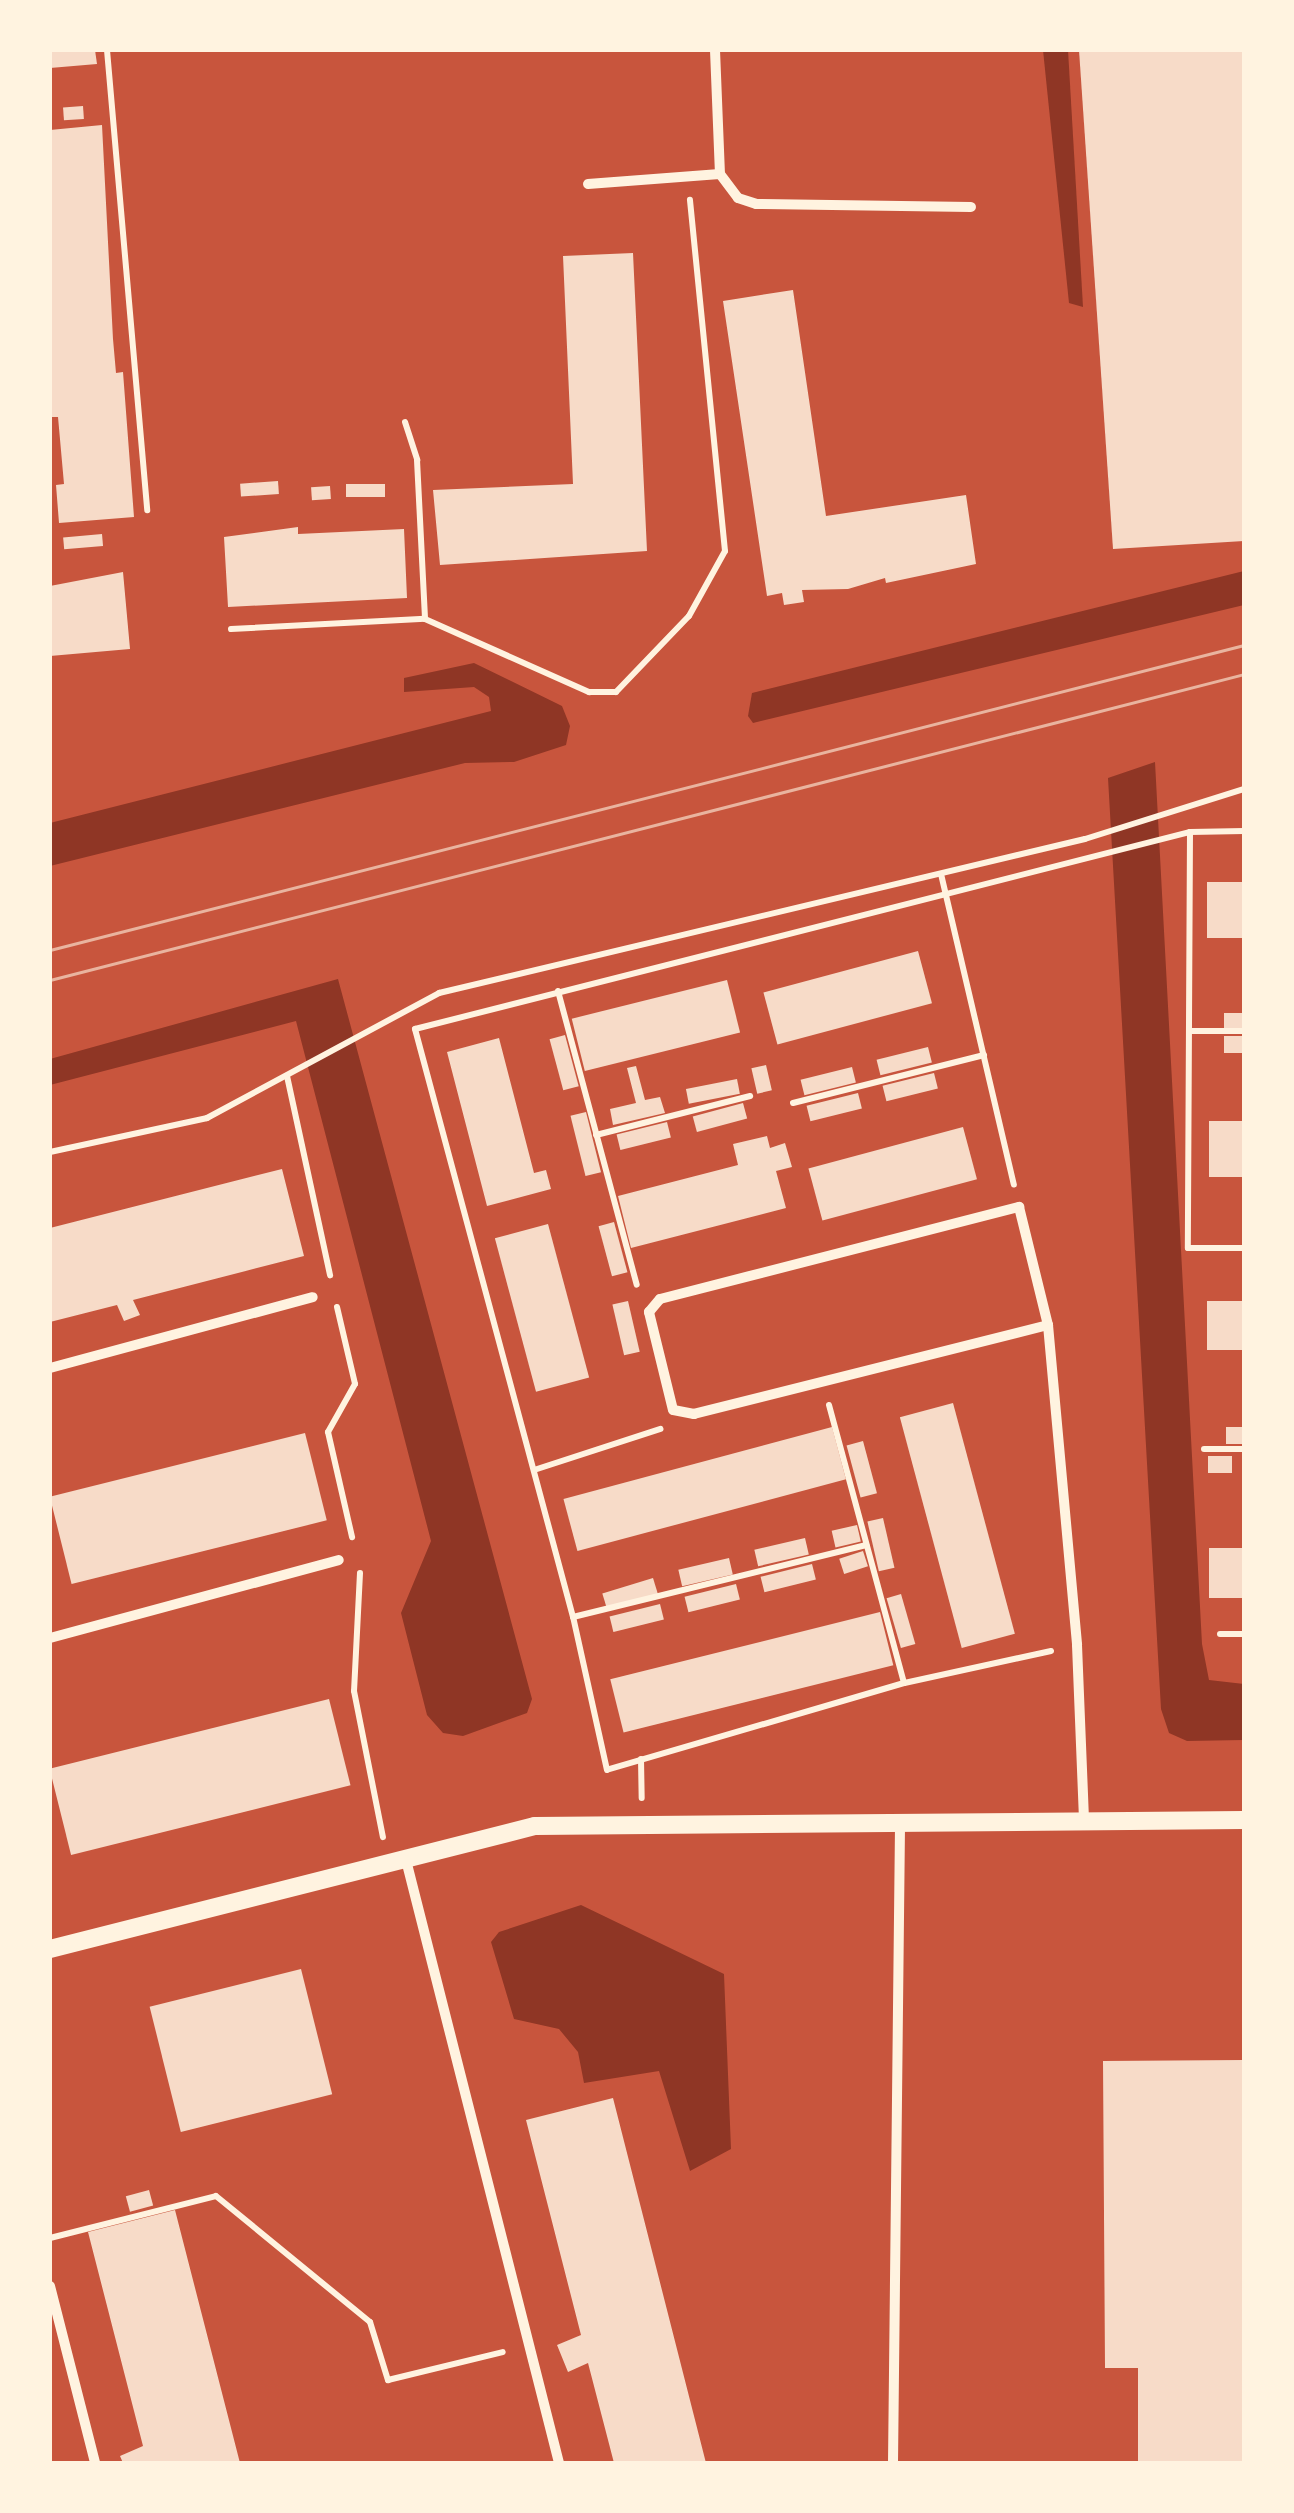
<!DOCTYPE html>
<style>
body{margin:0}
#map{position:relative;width:1294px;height:2513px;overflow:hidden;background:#c8553d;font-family:Figtree,sans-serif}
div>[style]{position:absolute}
.water>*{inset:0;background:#8f3625}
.building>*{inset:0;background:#f7dbc8;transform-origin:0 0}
.path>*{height:6px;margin:-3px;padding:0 3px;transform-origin:3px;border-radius:3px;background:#fff3e0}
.minor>*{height:10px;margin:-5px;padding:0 5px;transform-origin:5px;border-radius:5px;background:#fff3e0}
.tertiary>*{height:18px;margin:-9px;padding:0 9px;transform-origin:9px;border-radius:9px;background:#fff3e0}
.tram>*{height:2.5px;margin:-1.25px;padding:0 1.25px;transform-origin:1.25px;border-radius:1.25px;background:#e9b49f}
span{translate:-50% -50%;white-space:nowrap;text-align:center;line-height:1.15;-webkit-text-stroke:9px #fff3e0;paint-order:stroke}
.frame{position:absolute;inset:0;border:52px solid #fff3e0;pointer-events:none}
</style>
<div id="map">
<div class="water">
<div style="clip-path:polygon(1043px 50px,1068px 50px,1083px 307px,1069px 303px)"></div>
<div style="clip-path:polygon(1244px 571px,1244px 605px,753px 723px,748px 716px,752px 693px)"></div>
<div style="clip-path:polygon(474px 663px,562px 706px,570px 726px,566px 745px,514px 762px,465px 763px,50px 866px,50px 823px,491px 711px,489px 697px,474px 687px,404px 692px,404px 678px)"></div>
<div style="clip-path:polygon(1155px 762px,1202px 1644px,1209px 1680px,1244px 1684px,1244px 1740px,1187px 1741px,1169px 1733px,1161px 1709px,1108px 778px)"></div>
<div style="clip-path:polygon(338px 979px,532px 1699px,527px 1713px,463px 1736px,443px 1733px,427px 1715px,401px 1613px,431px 1541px,296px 1021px,50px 1085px,50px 1059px)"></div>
<div style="clip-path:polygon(581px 1905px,724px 1974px,731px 2149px,690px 2171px,659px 2071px,584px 2083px,578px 2052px,559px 2029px,514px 2019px,491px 1942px,499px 1932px)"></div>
</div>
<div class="building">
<div style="clip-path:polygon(50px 50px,95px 50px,97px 64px,50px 68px)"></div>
<div style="clip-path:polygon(1079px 50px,1244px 50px,1244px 541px,1113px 549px)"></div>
<div style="left:83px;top:106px;width:13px;height:20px;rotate:86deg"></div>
<div style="clip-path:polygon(102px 125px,113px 339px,116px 373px,123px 372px,134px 517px,59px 523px,56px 485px,64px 484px,58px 417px,52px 417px,50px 401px,50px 130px)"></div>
<div style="clip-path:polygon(633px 253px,647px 551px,440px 565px,433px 490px,573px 484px,563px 256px)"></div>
<div style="clip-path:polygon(793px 290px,826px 516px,966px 495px,976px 564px,886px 583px,885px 578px,848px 589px,802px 590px,804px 602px,784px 605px,782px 593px,767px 596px,723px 301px)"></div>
<div style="left:278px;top:481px;width:13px;height:38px;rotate:86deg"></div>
<div style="left:385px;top:484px;width:13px;height:39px;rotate:90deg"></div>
<div style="left:330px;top:486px;width:13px;height:19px;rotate:86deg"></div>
<div style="clip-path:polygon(298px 527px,298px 534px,404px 529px,407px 598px,228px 607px,224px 537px)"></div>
<div style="left:102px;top:534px;width:12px;height:39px;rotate:85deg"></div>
<div style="clip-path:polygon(123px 572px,130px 649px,50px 656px,50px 586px)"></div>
<div style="left:1207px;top:882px;width:37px;height:56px"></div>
<div style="left:918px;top:951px;width:54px;height:160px;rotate:75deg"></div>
<div style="left:727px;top:980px;width:54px;height:160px;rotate:76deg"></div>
<div style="left:1224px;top:1013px;width:20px;height:15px"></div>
<div style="left:565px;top:1035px;width:53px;height:16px;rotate:75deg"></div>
<div style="left:1244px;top:1036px;width:17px;height:20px;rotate:90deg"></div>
<div style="clip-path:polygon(499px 1038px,534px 1173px,546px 1170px,551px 1189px,487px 1206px,447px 1052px)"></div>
<div style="left:928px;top:1047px;width:16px;height:53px;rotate:76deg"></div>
<div style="left:766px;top:1065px;width:26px;height:15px;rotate:77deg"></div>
<div style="clip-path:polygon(636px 1066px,645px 1100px,660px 1097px,665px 1113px,613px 1125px,610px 1109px,636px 1103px,627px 1068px)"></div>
<div style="left:852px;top:1067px;width:16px;height:53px;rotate:76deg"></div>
<div style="left:934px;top:1073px;width:16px;height:53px;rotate:76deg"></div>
<div style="left:737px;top:1079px;width:15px;height:52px;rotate:79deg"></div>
<div style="left:858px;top:1093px;width:16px;height:53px;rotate:76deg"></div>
<div style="left:743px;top:1103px;width:16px;height:52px;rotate:75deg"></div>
<div style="left:586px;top:1112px;width:62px;height:16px;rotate:76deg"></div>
<div style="left:1209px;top:1121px;width:35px;height:56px"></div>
<div style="left:667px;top:1122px;width:16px;height:52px;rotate:76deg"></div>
<div style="left:963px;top:1127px;width:54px;height:160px;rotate:75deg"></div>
<div style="clip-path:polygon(767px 1136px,770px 1148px,785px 1143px,792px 1167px,776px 1171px,786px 1208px,631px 1248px,618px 1196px,738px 1165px,733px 1144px)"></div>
<div style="clip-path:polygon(282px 1169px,304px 1256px,133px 1300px,140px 1315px,124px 1321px,117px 1305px,50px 1322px,50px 1228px)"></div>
<div style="left:614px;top:1222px;width:52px;height:16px;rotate:75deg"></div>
<div style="left:548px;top:1224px;width:159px;height:55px;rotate:75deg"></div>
<div style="left:628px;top:1301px;width:52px;height:16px;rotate:77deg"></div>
<div style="left:1207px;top:1301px;width:37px;height:49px"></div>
<div style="left:953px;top:1403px;width:239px;height:55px;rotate:75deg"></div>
<div style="left:832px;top:1427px;width:54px;height:278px;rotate:75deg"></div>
<div style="left:1226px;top:1427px;width:18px;height:17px"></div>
<div style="left:305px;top:1433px;width:90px;height:263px;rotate:76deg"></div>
<div style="left:863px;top:1441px;width:54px;height:17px;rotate:75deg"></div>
<div style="left:1208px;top:1456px;width:24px;height:17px"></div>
<div style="left:883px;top:1518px;width:51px;height:16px;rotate:77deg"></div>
<div style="left:857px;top:1525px;width:17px;height:26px;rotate:77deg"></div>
<div style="left:805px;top:1538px;width:17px;height:52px;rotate:77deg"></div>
<div style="left:1209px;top:1548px;width:35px;height:50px"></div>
<div style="left:863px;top:1551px;width:16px;height:25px;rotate:72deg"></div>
<div style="left:729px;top:1558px;width:17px;height:52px;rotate:77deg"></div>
<div style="left:812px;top:1564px;width:16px;height:53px;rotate:76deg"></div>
<div style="left:653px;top:1578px;width:17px;height:53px;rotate:73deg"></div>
<div style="left:736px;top:1584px;width:16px;height:53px;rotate:76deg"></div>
<div style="left:901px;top:1594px;width:52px;height:15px;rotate:74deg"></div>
<div style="left:660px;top:1604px;width:16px;height:52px;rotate:76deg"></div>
<div style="left:880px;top:1612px;width:55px;height:278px;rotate:76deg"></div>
<div style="left:329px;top:1699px;width:89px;height:288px;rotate:76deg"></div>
<div style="left:301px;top:1969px;width:129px;height:156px;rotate:76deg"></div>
<div style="clip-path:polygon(1244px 2060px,1244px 2463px,1138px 2463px,1138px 2368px,1105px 2368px,1103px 2061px)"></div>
<div style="clip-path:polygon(613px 2098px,706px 2463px,614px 2463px,588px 2363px,568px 2372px,557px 2345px,581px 2335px,526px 2120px)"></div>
<div style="left:149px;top:2190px;width:16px;height:24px;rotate:75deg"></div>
<div style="clip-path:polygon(175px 2210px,240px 2463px,123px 2463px,120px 2456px,143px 2446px,88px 2232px)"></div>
</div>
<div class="path">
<div style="left:107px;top:50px;width:462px;rotate:85deg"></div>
<div style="left:405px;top:422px;width:40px;rotate:72deg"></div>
<div style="left:417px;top:460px;width:159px;rotate:87.1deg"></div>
<div style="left:425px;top:619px;width:180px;rotate:24deg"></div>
<div style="left:589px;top:692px;width:27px"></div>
<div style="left:616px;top:692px;width:105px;rotate:-46.2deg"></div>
<div style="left:689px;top:616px;width:74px;rotate:-61deg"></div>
<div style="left:725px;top:551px;width:353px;rotate:-95.7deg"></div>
<div style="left:231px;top:629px;width:194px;rotate:-3deg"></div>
<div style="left:1190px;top:832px;width:416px;rotate:90.3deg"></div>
<div style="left:1188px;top:1248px;width:56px"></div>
<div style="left:941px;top:874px;width:319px;rotate:76.8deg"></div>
<div style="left:558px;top:991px;width:304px;rotate:75deg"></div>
<div style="left:1189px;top:1031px;width:55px"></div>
<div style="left:287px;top:1076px;width:204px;rotate:77.8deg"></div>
<div style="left:793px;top:1103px;width:197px;rotate:-14.1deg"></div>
<div style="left:596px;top:1135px;width:159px;rotate:-14.2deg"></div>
<div style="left:50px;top:1152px;width:161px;rotate:-12.2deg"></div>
<div style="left:207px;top:1118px;width:264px;rotate:-28.3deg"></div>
<div style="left:439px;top:993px;width:664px;rotate:-13.41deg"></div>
<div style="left:1085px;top:839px;width:167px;rotate:-17.5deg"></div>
<div style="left:337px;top:1307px;width:79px;rotate:76.8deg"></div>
<div style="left:355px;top:1384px;width:55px;rotate:119.4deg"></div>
<div style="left:328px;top:1432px;width:108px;rotate:77.1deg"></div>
<div style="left:829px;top:1405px;width:288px;rotate:74.9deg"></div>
<div style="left:1204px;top:1449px;width:40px"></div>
<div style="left:534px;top:1470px;width:133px;rotate:-18deg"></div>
<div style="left:360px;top:1573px;width:118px;rotate:92.9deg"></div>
<div style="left:354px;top:1691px;width:149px;rotate:78.8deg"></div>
<div style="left:573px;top:1617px;width:302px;rotate:-13.8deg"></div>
<div style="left:1220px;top:1634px;width:24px"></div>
<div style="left:1051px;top:1651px;width:150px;rotate:167.7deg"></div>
<div style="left:904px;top:1683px;width:309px;rotate:163.7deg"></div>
<div style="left:607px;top:1770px;width:157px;rotate:-102.5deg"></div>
<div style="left:573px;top:1617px;width:609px;rotate:-105.04deg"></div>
<div style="left:415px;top:1029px;width:800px;rotate:-14.26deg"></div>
<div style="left:1190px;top:832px;width:54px;rotate:-1.1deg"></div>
<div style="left:641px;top:1759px;width:39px;rotate:89deg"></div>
<div style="left:50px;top:2238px;width:171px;rotate:-14.2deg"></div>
<div style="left:216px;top:2196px;width:199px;rotate:39.3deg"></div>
<div style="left:370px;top:2322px;width:61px;rotate:72.8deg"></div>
<div style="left:388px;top:2380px;width:118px;rotate:-13.7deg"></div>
</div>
<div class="minor">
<div style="left:715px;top:50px;width:124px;rotate:87.7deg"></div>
<div style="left:720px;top:174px;width:30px;rotate:53deg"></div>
<div style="left:738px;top:198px;width:19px;rotate:18deg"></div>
<div style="left:756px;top:204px;width:215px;rotate:0.8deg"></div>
<div style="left:588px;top:184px;width:132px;rotate:-4.3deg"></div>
<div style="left:1048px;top:1325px;width:365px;rotate:165.9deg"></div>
<div style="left:694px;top:1414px;width:21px;rotate:-169deg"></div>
<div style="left:673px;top:1410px;width:101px;rotate:-103.8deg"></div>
<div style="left:649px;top:1312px;width:17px;rotate:-50deg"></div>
<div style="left:660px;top:1299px;width:371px;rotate:-14.4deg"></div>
<div style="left:1019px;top:1207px;width:122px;rotate:76.2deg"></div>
<div style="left:1048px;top:1325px;width:321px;rotate:84.8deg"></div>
<div style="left:1077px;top:1645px;width:176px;rotate:87.7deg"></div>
<div style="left:50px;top:1368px;width:272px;rotate:-15.1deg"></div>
<div style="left:50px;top:1638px;width:299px;rotate:-15.1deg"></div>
<div style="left:406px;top:1860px;width:622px;rotate:75.76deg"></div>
<div style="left:50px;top:2286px;width:183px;rotate:75.7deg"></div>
<div style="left:893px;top:2463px;width:640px;rotate:-89.37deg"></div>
</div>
<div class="tertiary">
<div style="left:50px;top:1949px;width:500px;rotate:-14.23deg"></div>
<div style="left:535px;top:1826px;width:709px;rotate:-0.48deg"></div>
</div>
<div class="tram">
<div style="left:50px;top:950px;width:1232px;rotate:-14.33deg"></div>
<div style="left:50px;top:980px;width:1233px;rotate:-14.37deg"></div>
</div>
<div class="frame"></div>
</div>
